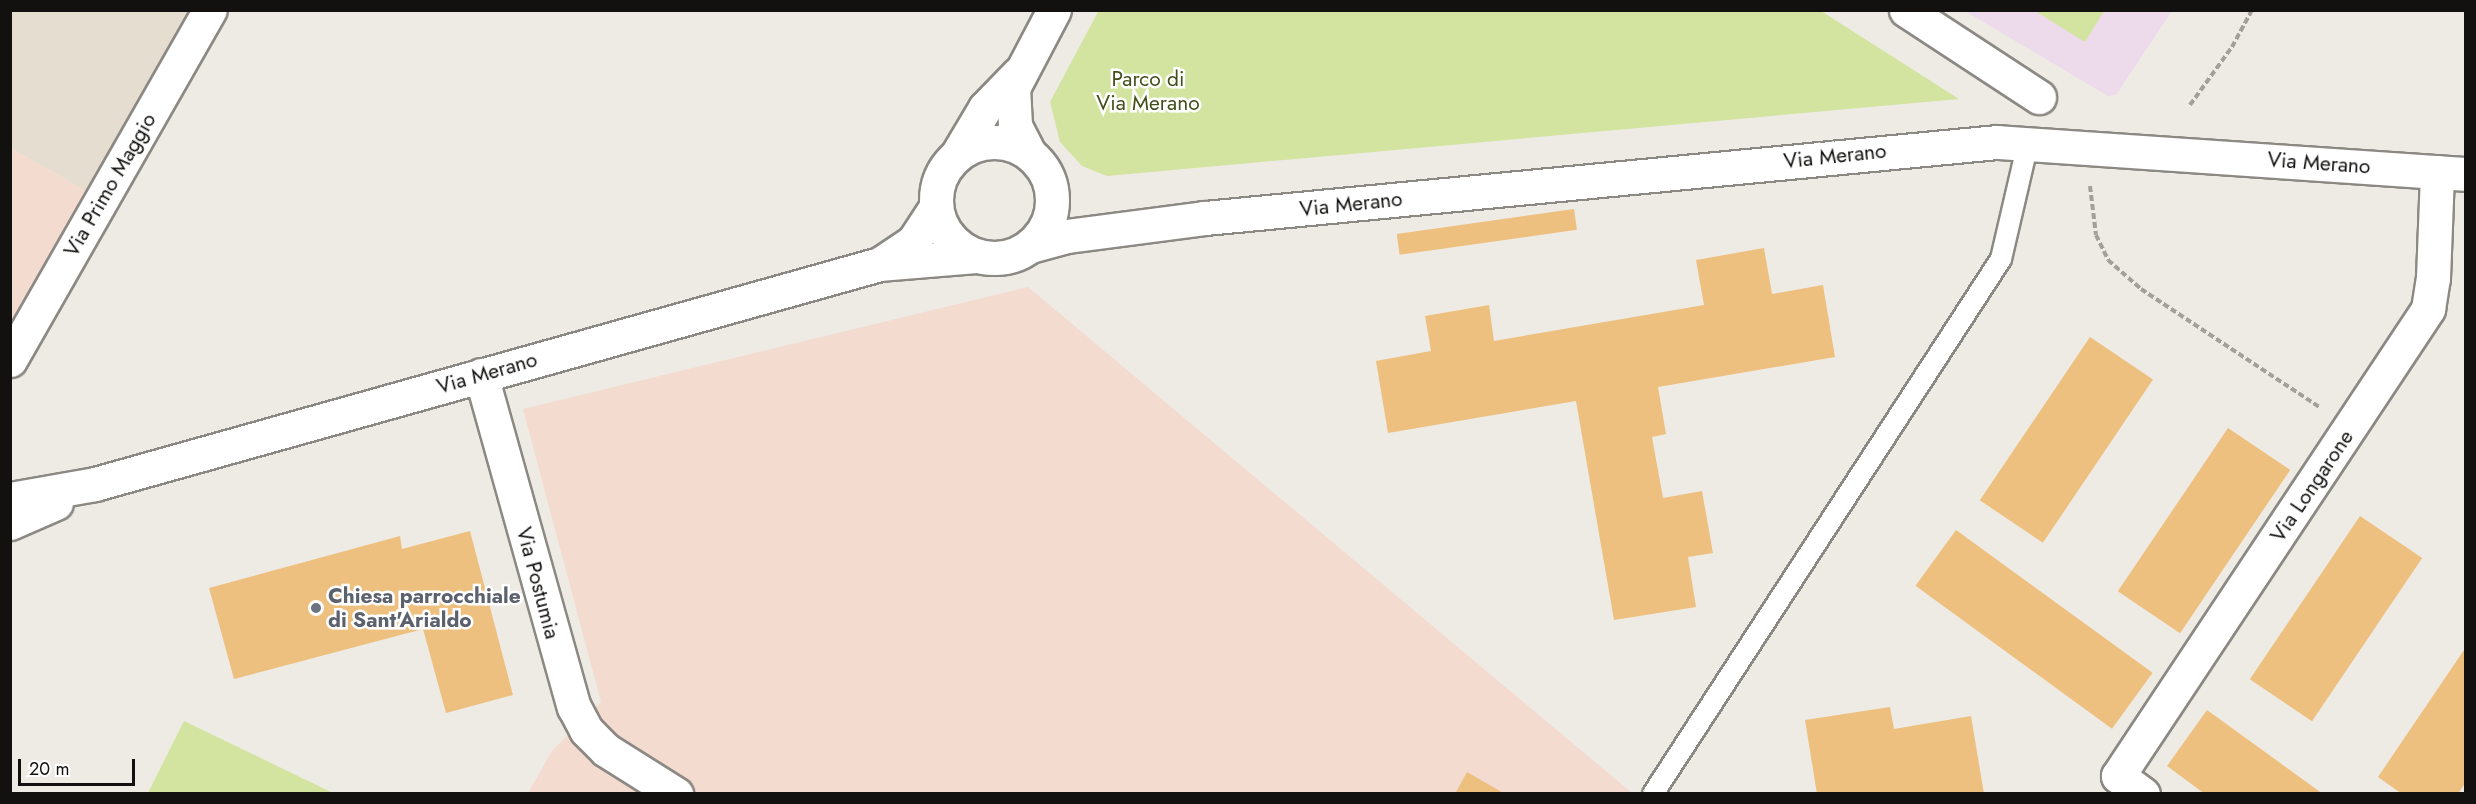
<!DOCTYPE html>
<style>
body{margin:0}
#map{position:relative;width:2476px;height:804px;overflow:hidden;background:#eeeae4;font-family:Jost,sans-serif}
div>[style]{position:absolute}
.built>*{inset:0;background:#e6ddd1}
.industrial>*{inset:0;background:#f3dbd0}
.education>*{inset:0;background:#eddaea}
.green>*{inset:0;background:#d2e49f}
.building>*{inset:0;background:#edc07f;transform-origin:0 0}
.path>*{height:4px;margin-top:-2px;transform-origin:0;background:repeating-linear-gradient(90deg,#a3a09b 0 6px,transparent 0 9px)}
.roads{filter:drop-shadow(2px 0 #8c8883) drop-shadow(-2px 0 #8c8883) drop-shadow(0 2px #8c8883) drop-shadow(0 -2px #8c8883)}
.lane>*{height:20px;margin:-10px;padding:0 10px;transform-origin:10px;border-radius:10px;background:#fff}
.street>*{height:33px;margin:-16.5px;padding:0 16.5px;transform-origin:16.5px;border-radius:16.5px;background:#fff}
.street>.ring{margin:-16.5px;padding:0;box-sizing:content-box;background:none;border:33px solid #fff;border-radius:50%}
.dots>*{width:16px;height:16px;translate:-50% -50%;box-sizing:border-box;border:3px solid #fff;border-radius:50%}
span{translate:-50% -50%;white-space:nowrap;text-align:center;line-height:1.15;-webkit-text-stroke:5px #fff;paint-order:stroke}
.park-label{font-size:21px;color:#434e1a}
.street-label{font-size:21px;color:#12110f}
.worship-label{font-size:21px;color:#5b616d;font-weight:700}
.left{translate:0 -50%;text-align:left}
.frame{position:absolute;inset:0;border:12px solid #12110f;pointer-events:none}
.scale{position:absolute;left:18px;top:759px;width:117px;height:27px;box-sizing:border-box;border:3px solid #12110f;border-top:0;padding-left:8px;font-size:18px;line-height:21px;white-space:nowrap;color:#12110f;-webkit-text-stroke:4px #fff;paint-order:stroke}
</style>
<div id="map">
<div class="built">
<div style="clip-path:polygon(11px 11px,203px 11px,98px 198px,11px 148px)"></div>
</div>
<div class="industrial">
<div style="clip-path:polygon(11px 148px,98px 198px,11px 350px)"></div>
<div style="clip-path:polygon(1028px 287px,1632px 793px,528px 793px,552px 751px,601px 702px,523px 409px)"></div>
</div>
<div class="education">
<div style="clip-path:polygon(1965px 11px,2172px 11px,2116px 95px,2108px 96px)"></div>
</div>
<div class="green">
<div style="clip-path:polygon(1099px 10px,1821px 11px,1959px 99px,1107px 176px,1082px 166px,1060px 142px,1050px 102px)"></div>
<div style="clip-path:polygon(2035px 11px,2104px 11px,2085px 42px)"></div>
<div style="clip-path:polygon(184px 721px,333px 793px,148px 793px)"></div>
</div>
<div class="building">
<div style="left:1574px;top:209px;width:21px;height:179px;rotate:82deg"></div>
<div style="clip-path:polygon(1764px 248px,1772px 294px,1823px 285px,1835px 357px,1658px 387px,1666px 434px,1652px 437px,1663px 498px,1702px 491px,1713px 553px,1688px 557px,1696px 607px,1614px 620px,1576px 401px,1388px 433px,1376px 361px,1431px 351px,1425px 316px,1489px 305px,1494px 341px,1704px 305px,1696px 260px)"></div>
<div style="left:2090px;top:337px;width:76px;height:197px;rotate:34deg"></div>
<div style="left:2228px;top:428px;width:75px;height:197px;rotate:34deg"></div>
<div style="left:2360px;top:516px;width:75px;height:197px;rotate:34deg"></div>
<div style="left:1956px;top:530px;width:243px;height:69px;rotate:36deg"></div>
<div style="clip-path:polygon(470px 531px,513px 695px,446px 713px,423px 629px,234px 679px,209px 588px,400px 536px,402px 549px)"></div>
<div style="clip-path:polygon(2466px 647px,2466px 782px,2458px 794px,2402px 794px,2378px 777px)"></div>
<div style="clip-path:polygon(1890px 707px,1894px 729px,1971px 716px,1984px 794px,1817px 794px,1805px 720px)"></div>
<div style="clip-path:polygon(2207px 710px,2323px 794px,2205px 794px,2167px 766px)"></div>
<div style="clip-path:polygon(1467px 772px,1505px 794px,1455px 794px)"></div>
</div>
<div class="path">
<div style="left:2190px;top:105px;width:72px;rotate:-54.1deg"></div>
<div style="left:2232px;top:47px;width:42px;rotate:-61.6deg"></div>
<div style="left:2090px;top:186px;width:49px;rotate:83deg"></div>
<div style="left:2096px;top:235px;width:28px;rotate:64deg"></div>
<div style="left:2108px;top:260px;width:44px;rotate:41.3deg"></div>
<div style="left:2141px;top:289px;width:214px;rotate:33.5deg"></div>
</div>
<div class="roads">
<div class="lane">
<div style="left:1653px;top:794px;width:638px;rotate:-56.96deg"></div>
<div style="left:2001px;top:259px;width:119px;rotate:-76.9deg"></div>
</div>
<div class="street">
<div style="left:1906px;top:10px;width:159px;rotate:33.2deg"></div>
<div class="ring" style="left:936px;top:142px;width:83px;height:83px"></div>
<div style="left:1029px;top:153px;width:31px;rotate:-117deg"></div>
<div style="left:1015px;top:125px;width:37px;rotate:-93deg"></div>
<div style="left:1013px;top:88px;width:88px;rotate:-62.3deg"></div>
<div style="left:957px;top:155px;width:55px;rotate:-59.2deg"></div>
<div style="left:985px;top:108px;width:47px;rotate:-45.9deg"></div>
<div style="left:1030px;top:246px;width:38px;rotate:-15deg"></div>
<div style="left:1067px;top:236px;width:139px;rotate:-7.4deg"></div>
<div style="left:1205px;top:218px;width:796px;rotate:-5.48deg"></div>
<div style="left:1997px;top:142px;width:470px;rotate:3.9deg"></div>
<div style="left:880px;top:264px;width:40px;rotate:-34deg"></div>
<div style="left:913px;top:242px;width:42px;rotate:-56.7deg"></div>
<div style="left:10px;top:360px;width:403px;rotate:-60.3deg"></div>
<div style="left:481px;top:375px;width:345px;rotate:74.4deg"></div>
<div style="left:574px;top:707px;width:26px;rotate:62deg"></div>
<div style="left:586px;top:730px;width:28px;rotate:45deg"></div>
<div style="left:606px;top:750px;width:83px;rotate:32.2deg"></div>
<div style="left:10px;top:499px;width:86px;rotate:-10deg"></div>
<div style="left:95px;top:484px;width:815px;rotate:-15.66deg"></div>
<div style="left:880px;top:264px;width:98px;rotate:-4.7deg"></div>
<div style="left:10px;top:523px;width:50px;rotate:-23.5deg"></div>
<div style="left:2143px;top:794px;width:31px;rotate:-144deg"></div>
<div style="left:2118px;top:776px;width:561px;rotate:-56.42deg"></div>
<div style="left:2428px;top:309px;width:31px;rotate:-81deg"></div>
<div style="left:2433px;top:278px;width:106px;rotate:-87.8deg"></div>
</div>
</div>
<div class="dots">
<div style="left:316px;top:608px;background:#6b7280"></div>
</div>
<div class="park-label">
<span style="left:1148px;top:91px">Parco di<br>Via Merano</span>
</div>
<div class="street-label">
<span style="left:1835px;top:156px;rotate:-6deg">Via Merano</span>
<span style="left:2319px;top:163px;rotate:4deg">Via Merano</span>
<span style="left:110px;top:185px;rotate:-60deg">Via Primo Maggio</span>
<span style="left:1351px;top:204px;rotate:-6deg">Via Merano</span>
<span style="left:487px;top:373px;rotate:-16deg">Via Merano</span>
<span style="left:2312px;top:486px;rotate:-56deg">Via Longarone</span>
<span style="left:538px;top:583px;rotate:75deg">Via Postumia</span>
</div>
<div class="worship-label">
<span class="left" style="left:328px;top:608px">Chiesa parrocchiale<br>di Sant'Arialdo</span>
</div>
<div class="frame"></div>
<div class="scale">20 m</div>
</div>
